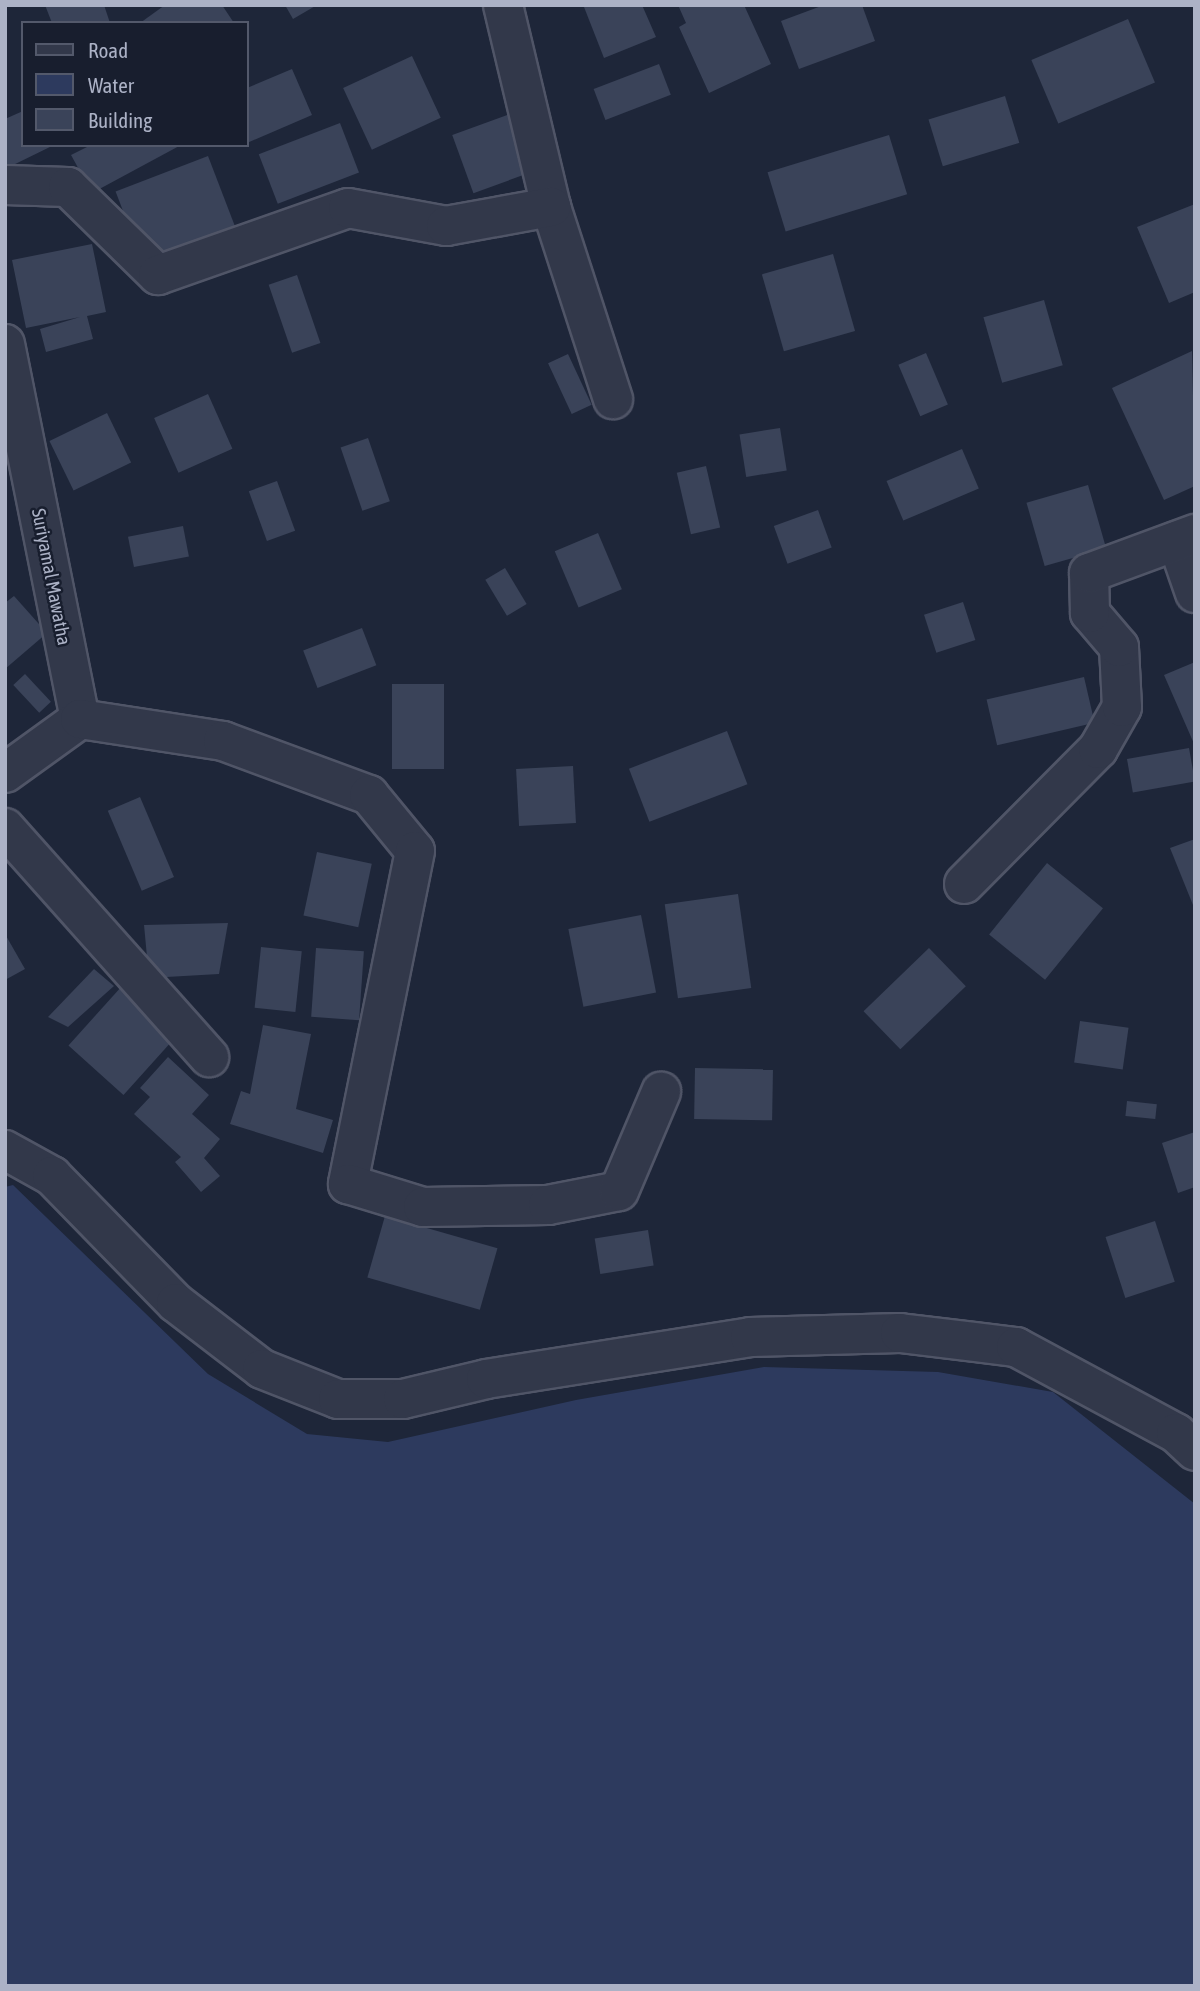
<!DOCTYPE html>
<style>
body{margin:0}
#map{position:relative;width:1200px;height:1991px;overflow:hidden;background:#1e2639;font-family:"Asap Condensed",sans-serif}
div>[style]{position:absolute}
.water>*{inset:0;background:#2d3a5e}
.building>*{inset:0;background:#3a4359;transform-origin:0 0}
.roads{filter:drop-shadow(2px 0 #505567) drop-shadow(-2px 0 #505567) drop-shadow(0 2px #505567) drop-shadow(0 -2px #505567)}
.minor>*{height:38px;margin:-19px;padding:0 19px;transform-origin:19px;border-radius:19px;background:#32384a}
span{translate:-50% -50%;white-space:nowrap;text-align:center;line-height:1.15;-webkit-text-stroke:5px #181e2e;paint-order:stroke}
.street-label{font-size:19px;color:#acb2c6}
.frame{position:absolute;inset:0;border:7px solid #acb2c6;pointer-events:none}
.legend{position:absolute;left:21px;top:21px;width:228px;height:126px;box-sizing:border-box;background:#181e2e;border:2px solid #53596b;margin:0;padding:9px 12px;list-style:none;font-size:21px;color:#acb2c6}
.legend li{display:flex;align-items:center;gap:14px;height:35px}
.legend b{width:35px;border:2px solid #53596b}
</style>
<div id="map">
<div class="water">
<div style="clip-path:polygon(13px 1185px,208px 1374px,307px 1434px,388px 1442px,576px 1400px,764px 1367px,938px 1372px,1053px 1392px,1195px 1504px,1195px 1986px,5px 1986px,5px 1187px)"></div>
</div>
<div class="building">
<div style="clip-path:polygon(45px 5px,104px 5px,110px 23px,52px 23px)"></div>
<div style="clip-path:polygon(165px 5px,222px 5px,234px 23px,140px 23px)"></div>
<div style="clip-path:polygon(285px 5px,317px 5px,293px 19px)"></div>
<div style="clip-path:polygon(588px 5px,642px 5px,656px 37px,604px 58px,584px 7px)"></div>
<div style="clip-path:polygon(678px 5px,744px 5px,771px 64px,709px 93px,679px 27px,686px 23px)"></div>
<div style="clip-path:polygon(824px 5px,862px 5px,875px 41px,799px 69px,781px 21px)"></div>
<div style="left:1128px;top:19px;width:69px;height:105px;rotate:67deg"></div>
<div style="left:412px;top:56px;width:68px;height:76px;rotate:65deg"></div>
<div style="left:659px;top:64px;width:33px;height:70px;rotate:69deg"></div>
<div style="clip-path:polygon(292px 69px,312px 115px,247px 143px,247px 88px)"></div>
<div style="left:1005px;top:96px;width:49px;height:80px;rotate:73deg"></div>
<div style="clip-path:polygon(23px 111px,23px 145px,54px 145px,5px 169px,5px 119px)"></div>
<div style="left:518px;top:111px;width:62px;height:70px;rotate:70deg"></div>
<div style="left:340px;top:123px;width:53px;height:87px;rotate:69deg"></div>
<div style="left:889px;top:135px;width:62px;height:127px;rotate:73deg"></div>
<div style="clip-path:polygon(91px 145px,181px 145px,92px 193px,71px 155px)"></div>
<div style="left:208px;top:156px;width:99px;height:99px;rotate:69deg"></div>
<div style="clip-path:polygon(1195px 204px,1195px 292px,1169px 303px,1137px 227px)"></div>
<div style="clip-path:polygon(92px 244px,106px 312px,87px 316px,93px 339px,46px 352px,40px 329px,80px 317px,26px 328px,12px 260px)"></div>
<div style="left:833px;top:254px;width:80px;height:74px;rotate:74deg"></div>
<div style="left:297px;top:275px;width:72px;height:30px;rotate:71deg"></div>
<div style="left:1044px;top:300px;width:68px;height:63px;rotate:74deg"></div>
<div style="clip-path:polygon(1192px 351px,1195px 486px,1164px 500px,1112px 388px)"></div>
<div style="left:926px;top:353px;width:56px;height:30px;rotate:67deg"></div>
<div style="left:568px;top:354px;width:56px;height:22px;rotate:65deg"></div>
<div style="left:208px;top:394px;width:60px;height:59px;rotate:66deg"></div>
<div style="left:107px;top:413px;width:55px;height:64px;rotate:64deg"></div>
<div style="left:780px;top:428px;width:43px;height:41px;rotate:81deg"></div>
<div style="left:368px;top:438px;width:67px;height:29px;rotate:71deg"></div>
<div style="left:962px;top:449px;width:43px;height:82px;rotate:67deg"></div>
<div style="left:706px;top:466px;width:63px;height:30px;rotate:77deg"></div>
<div style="left:277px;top:481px;width:53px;height:30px;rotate:70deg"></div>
<div style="left:1088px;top:485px;width:66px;height:64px;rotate:74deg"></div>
<div style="left:818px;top:510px;width:40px;height:47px;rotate:70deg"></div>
<div style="left:183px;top:526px;width:31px;height:56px;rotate:79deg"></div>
<div style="left:598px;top:533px;width:61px;height:47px;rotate:67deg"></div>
<div style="left:505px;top:568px;width:42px;height:23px;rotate:59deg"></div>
<div style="clip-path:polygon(14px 596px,47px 633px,5px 669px,5px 603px)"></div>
<div style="left:963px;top:602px;width:40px;height:41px;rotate:72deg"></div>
<div style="left:362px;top:628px;width:40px;height:63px;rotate:69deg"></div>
<div style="clip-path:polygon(1195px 662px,1195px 746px,1164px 675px)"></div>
<div style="left:25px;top:674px;width:38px;height:16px;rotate:47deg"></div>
<div style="left:1084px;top:677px;width:47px;height:100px;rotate:77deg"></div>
<div style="left:444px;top:684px;width:85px;height:52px;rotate:90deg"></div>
<div style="left:727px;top:731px;width:57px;height:105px;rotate:69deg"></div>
<div style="left:1189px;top:748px;width:34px;height:63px;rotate:80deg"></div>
<div style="left:573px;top:766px;width:57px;height:57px;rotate:87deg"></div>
<div style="left:140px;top:797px;width:87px;height:35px;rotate:67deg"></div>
<div style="clip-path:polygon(1195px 839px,1195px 910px,1170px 848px)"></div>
<div style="left:317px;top:852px;width:56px;height:65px;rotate:12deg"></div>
<div style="left:1047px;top:863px;width:72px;height:92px;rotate:39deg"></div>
<div style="left:738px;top:894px;width:95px;height:74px;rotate:82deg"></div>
<div style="left:641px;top:915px;width:79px;height:74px;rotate:79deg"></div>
<div style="clip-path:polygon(228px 923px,219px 974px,149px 978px,144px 925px)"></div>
<div style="clip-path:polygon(5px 934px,25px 969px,5px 980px)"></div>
<div style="left:261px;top:947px;width:41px;height:61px;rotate:6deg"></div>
<div style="left:316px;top:948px;width:48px;height:69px;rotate:4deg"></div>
<div style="left:929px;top:948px;width:53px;height:91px;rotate:46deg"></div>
<div style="clip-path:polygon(94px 969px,114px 986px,68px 1027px,48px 1017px)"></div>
<div style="left:122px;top:986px;width:74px;height:80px;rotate:42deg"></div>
<div style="left:1080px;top:1021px;width:49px;height:42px;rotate:8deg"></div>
<div style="clip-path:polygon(263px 1025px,311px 1034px,296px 1109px,333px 1120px,323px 1153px,230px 1124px,241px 1091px,250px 1094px)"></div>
<div style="clip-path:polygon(168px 1057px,209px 1095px,192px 1114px,220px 1139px,204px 1158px,220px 1176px,201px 1192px,175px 1162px,181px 1157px,134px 1114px,150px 1097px,140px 1088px)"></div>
<div style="left:695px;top:1068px;width:78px;height:51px;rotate:1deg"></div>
<div style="left:1127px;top:1101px;width:30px;height:15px;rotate:6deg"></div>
<div style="clip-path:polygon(1195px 1132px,1195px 1187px,1178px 1193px,1162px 1143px)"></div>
<div style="left:385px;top:1216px;width:117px;height:64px;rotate:16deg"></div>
<div style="left:1155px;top:1221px;width:64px;height:52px;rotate:72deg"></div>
<div style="left:648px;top:1230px;width:36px;height:54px;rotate:81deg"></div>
</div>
<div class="roads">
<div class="minor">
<div style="left:503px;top:5px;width:208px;rotate:76.6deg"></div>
<div style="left:551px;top:207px;width:202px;rotate:72.1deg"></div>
<div style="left:5px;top:185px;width:63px;rotate:1.8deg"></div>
<div style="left:68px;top:187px;width:126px;rotate:44.4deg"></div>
<div style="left:158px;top:275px;width:201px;rotate:-19.4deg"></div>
<div style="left:348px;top:208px;width:100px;rotate:10.4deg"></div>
<div style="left:446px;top:226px;width:107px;rotate:-10.3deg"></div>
<div style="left:5px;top:344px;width:382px;rotate:78.7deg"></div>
<div style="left:80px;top:719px;width:92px;rotate:144.2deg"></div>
<div style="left:1177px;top:541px;width:55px;rotate:70.9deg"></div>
<div style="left:80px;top:719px;width:145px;rotate:8.7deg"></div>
<div style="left:223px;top:741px;width:156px;rotate:20.3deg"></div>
<div style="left:369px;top:795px;width:72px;rotate:50.6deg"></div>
<div style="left:415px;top:851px;width:340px;rotate:101.4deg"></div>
<div style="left:348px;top:1184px;width:78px;rotate:17deg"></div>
<div style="left:423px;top:1207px;width:125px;rotate:-0.9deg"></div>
<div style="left:548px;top:1205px;width:72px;rotate:-11.2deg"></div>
<div style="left:619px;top:1191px;width:108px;rotate:-67deg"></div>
<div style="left:5px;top:828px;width:307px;rotate:48.3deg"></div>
<div style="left:964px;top:884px;width:190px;rotate:-45.2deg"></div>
<div style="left:1098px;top:749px;width:48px;rotate:-60.3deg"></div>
<div style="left:1122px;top:707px;width:60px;rotate:-92.9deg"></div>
<div style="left:1119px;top:647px;width:45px;rotate:-130.5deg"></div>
<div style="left:1090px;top:613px;width:40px;rotate:-91.4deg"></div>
<div style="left:1089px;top:573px;width:113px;rotate:-20.2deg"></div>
<div style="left:5px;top:1150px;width:54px;rotate:29deg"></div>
<div style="left:52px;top:1176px;width:177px;rotate:45.7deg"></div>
<div style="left:176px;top:1303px;width:108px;rotate:37.5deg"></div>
<div style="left:262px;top:1369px;width:82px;rotate:21.5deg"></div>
<div style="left:338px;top:1399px;width:65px"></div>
<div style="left:403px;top:1399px;width:85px;rotate:-13.5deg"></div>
<div style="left:486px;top:1379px;width:267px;rotate:-9deg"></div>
<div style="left:750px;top:1337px;width:150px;rotate:-1.5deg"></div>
<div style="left:900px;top:1333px;width:117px;rotate:6.9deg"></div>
<div style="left:1016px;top:1347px;width:182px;rotate:28.3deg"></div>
<div style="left:1176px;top:1433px;width:26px;rotate:43deg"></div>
</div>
</div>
<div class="street-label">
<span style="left:51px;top:577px;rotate:79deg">Suriyamal Mawatha</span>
</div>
<div class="frame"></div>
<ul class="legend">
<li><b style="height:9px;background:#32384a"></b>Road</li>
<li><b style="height:19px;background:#2d3a5e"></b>Water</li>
<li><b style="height:19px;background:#3a4359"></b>Building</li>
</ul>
</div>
